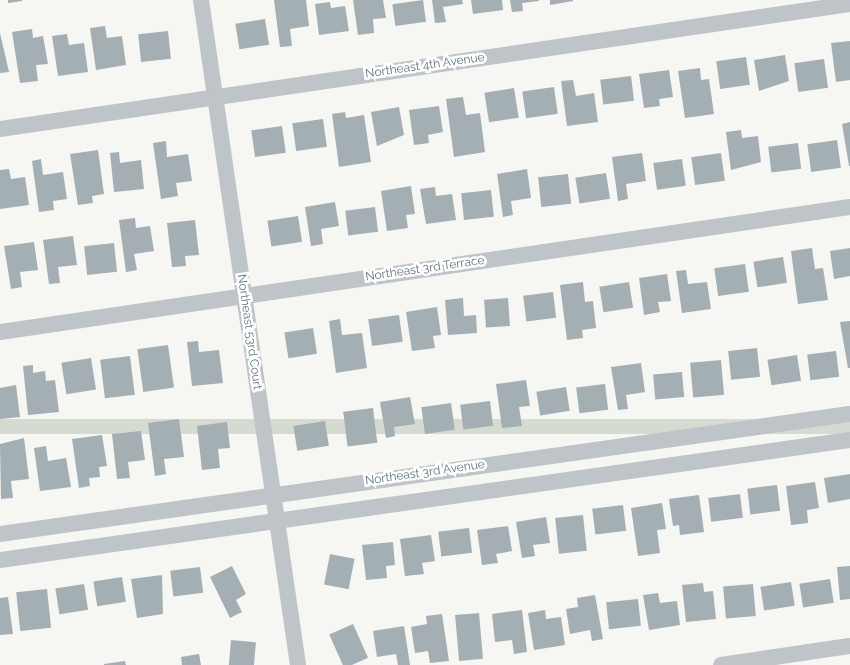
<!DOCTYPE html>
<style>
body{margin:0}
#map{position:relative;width:850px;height:665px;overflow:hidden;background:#f6f6f3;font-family:Raleway,sans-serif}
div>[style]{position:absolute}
.green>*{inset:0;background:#d6dbd2;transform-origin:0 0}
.building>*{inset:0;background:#a3afb3;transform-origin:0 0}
.minor>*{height:16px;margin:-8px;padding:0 8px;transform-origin:8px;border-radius:8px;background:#bec4c7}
span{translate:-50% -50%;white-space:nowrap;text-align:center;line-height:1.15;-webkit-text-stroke:5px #fff;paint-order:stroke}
.street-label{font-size:12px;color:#60767f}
</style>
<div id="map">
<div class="green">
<div style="left:850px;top:419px;width:15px;height:859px;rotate:90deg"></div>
</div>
<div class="building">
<div style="clip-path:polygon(8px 0,22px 0,22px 1px,8px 3px)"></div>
<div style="clip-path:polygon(274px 0,306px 0,309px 26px,290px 29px,292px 46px,280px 47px)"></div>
<div style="clip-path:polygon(353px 0,383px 0,386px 18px,373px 19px,374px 33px,358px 35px)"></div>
<div style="left:423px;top:0;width:22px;height:31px;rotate:82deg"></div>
<div style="clip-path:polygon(432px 0,462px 0,463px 4px,443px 7px,446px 22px,435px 23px)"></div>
<div style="clip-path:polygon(471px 0,502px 0,503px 10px,473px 14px)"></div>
<div style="clip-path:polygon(510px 0,539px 0,539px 1px,522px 3px,523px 11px,512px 12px)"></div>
<div style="clip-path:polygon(550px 0,573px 0,573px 1px,550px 5px)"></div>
<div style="clip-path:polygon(330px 2px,331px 8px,345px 6px,349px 31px,319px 35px,315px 4px)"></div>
<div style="left:265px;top:19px;width:26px;height:30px;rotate:81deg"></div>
<div style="clip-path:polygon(105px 26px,107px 38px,122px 36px,126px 65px,96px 70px,90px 28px)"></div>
<div style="clip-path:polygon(32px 29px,33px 38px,43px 36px,48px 64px,36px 65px,38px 81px,20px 83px,12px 32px)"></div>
<div style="left:168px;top:31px;width:28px;height:30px;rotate:84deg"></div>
<div style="clip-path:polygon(0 33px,9px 72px,0 73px)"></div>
<div style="clip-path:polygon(67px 34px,69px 45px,84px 43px,88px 72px,58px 76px,52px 36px)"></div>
<div style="clip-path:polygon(850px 41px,850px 80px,836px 82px,831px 43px)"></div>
<div style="clip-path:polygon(785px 55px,789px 81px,759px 91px,754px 60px)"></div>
<div style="left:746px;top:57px;width:28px;height:30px;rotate:82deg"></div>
<div style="left:824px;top:59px;width:29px;height:30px;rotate:82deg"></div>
<div style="clip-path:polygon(700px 68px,701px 80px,709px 79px,714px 114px,685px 118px,678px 71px)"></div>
<div style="clip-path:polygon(669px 70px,673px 97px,659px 99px,660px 106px,644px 108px,639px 74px)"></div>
<div style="left:631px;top:76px;width:25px;height:31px;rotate:83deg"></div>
<div style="clip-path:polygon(573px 80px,576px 96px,594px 93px,598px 122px,567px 126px,561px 81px)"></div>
<div style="left:554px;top:87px;width:27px;height:32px;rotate:82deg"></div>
<div style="left:514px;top:88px;width:30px;height:30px;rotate:81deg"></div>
<div style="clip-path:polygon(463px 97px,466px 115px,480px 113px,485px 152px,454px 157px,446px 99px)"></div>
<div style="clip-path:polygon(439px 106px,443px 132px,428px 135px,429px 143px,414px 145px,409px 110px)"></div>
<div style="clip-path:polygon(399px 107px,404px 135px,377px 146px,371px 112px)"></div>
<div style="clip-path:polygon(345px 112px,346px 118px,364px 115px,371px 162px,339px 167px,332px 114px)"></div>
<div style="left:323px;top:119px;width:28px;height:31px;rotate:82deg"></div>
<div style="clip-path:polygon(850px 122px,850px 166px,849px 166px,842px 124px)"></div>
<div style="left:282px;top:126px;width:27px;height:31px;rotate:82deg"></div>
<div style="clip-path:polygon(741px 130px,742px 138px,758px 136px,761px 162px,731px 170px,726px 132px)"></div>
<div style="left:837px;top:140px;width:28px;height:30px;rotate:82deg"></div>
<div style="clip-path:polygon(166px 141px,167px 157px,188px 154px,192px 181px,176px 183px,178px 196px,161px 199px,153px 143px)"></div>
<div style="left:798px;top:143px;width:26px;height:30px;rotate:83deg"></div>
<div style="clip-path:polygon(98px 150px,104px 194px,92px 196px,93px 203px,78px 205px,70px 154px)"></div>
<div style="clip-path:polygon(119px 152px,120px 163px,141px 160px,144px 189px,114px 192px,110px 153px)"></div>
<div style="clip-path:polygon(642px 153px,646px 181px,626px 184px,628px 199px,618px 201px,612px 157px)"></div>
<div style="left:721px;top:153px;width:28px;height:30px;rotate:82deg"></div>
<div style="clip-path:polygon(41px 159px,43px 175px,63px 172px,67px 199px,53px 201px,54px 210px,39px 212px,32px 161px)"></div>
<div style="left:682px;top:159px;width:27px;height:29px;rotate:82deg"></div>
<div style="clip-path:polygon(9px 169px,11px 179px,25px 177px,29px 205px,0 209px,0 170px)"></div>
<div style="clip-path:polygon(527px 169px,531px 198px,511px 201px,513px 215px,503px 217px,497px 174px)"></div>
<div style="left:606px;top:173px;width:26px;height:31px;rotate:81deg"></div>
<div style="left:568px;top:174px;width:30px;height:30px;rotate:84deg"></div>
<div style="clip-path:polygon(411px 186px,415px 214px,406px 215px,408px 228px,387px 231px,381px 191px)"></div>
<div style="clip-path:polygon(435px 187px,436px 196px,452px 194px,456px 220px,426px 224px,420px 189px)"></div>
<div style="left:491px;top:190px;width:27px;height:30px;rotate:84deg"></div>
<div style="clip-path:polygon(335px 202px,339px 226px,321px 229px,323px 244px,311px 246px,305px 207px)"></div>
<div style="left:375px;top:207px;width:25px;height:30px;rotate:83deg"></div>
<div style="left:298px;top:216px;width:26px;height:31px;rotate:81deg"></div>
<div style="clip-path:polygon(135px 218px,136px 228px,150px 226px,154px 251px,134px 254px,137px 270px,126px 272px,119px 220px)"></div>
<div style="clip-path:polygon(195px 220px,199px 255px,185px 256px,186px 266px,172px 267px,167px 223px)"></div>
<div style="clip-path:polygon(73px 236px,77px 265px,58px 267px,60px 283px,49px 284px,43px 240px)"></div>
<div style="clip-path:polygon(34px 242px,38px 270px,20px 272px,22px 287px,11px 289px,4px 246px)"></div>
<div style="left:114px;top:243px;width:29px;height:30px;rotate:84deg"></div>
<div style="clip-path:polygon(812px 248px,815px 269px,823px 268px,828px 300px,798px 304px,791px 251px)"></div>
<div style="clip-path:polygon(850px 248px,850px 276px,834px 279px,830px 251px)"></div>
<div style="left:783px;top:257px;width:26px;height:30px;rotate:81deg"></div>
<div style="left:745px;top:264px;width:28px;height:31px;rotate:82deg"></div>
<div style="clip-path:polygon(686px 270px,688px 284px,707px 282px,711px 309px,682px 313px,676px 271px)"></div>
<div style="clip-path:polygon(667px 274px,671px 301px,658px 302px,660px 312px,644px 315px,639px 278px)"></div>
<div style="clip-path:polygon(583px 282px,585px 302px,593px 301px,596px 328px,582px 330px,583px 338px,567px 340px,560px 285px)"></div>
<div style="left:629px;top:282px;width:26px;height:30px;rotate:81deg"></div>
<div style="left:553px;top:292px;width:26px;height:30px;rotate:83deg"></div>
<div style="clip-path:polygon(463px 298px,464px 316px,476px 315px,477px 333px,448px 335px,445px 300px)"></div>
<div style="left:508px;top:298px;width:28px;height:24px;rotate:86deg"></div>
<div style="clip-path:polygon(437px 307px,441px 335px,433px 336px,435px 348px,412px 351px,406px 312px)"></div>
<div style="left:399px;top:315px;width:27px;height:31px;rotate:82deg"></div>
<div style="clip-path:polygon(340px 319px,342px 335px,362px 333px,367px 368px,336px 373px,329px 321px)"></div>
<div style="clip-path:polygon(850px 321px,850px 368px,848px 368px,840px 322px)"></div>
<div style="left:313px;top:328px;width:26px;height:29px;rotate:81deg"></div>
<div style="clip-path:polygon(198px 341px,199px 352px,219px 350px,223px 383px,192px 386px,187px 342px)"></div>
<div style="left:168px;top:345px;width:43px;height:31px;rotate:82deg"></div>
<div style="left:757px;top:348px;width:29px;height:29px;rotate:84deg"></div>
<div style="left:836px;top:351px;width:26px;height:29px;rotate:83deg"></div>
<div style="left:797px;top:355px;width:26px;height:30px;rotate:81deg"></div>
<div style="left:130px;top:356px;width:39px;height:30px;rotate:83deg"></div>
<div style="left:91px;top:358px;width:32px;height:30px;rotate:81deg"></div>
<div style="left:721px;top:360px;width:35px;height:31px;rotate:85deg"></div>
<div style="clip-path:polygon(641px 363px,645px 392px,626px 395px,628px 409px,618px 410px,611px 367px)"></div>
<div style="clip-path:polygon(33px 365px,33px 373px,45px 371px,46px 381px,55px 380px,59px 412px,28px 415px,23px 366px)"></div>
<div style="left:682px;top:372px;width:25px;height:29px;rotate:85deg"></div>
<div style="clip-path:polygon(526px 380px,530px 406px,519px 407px,522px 426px,502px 428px,496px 384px)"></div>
<div style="left:605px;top:384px;width:26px;height:29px;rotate:83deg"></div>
<div style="clip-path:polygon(16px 385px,20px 417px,0 419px,0 388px)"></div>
<div style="left:566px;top:387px;width:24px;height:30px;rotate:81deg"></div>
<div style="clip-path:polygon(410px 397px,415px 424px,394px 427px,395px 436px,386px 438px,380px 402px)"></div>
<div style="left:490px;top:401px;width:25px;height:30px;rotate:83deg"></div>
<div style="left:451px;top:403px;width:27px;height:30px;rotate:82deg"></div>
<div style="left:373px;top:408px;width:35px;height:30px;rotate:83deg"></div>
<div style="clip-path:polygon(179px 419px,184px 457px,164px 459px,166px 474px,155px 476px,148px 423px)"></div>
<div style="left:325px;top:421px;width:25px;height:32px;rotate:81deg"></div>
<div style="clip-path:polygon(227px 422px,230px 448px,218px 449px,220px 468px,202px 470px,197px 426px)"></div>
<div style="clip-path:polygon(141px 431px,145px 460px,128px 462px,130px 478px,117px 479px,112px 434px)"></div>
<div style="clip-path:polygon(102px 435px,107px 466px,99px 467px,100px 477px,89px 478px,90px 486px,79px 488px,72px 439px)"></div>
<div style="clip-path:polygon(24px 438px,29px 479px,11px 481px,13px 498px,1px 499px,0 444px)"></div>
<div style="clip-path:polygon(46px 446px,48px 461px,66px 458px,71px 487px,40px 491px,34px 448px)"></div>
<div style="clip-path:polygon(850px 474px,850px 499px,828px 503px,824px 478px)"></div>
<div style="clip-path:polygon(815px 482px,819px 508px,807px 510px,808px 523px,791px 525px,786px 486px)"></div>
<div style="left:777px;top:485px;width:26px;height:30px;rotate:83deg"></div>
<div style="left:740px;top:494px;width:24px;height:32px;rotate:83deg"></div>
<div style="clip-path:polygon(699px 495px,704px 532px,680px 535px,679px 525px,673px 526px,669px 499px)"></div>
<div style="clip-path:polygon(662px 503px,666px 529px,657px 530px,660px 553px,638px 556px,631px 508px)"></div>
<div style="left:623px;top:505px;width:26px;height:31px;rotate:83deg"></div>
<div style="left:583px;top:515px;width:36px;height:28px;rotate:84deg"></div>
<div style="clip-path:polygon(546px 517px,550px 543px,533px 545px,535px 556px,522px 558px,516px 522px)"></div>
<div style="clip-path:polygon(508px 526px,512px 551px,496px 554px,498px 563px,482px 565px,477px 530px)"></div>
<div style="left:469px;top:528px;width:25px;height:31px;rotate:83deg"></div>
<div style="clip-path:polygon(431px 535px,435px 561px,422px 563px,424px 574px,405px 576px,400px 539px)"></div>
<div style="clip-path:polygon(393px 542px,395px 565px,386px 566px,387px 578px,366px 580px,362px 545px)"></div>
<div style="left:330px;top:554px;width:25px;height:31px;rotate:11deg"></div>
<div style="clip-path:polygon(232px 566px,246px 594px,236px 600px,242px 612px,230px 618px,210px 577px)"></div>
<div style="clip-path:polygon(850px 566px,850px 599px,840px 600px,837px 567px)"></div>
<div style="left:200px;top:567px;width:26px;height:30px;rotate:83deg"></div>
<div style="clip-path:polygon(162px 575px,163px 614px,137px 618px,131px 579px)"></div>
<div style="left:122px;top:577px;width:25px;height:29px;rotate:81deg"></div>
<div style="left:830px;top:579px;width:24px;height:31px;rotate:81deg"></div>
<div style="left:791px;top:582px;width:24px;height:31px;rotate:81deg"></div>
<div style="clip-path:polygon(703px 583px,704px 592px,713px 591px,716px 619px,686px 622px,682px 585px)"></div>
<div style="left:84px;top:584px;width:26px;height:29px;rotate:81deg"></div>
<div style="left:753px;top:584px;width:32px;height:30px;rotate:85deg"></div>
<div style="left:47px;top:589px;width:39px;height:31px;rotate:84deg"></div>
<div style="clip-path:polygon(658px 593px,660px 603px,677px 601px,680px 625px,649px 630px,643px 595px)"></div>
<div style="clip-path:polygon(595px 595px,603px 639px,592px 641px,590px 630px,570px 634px,566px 609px,578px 607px,577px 598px)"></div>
<div style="clip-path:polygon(8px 597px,13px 634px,0 635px,0 598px)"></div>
<div style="left:638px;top:599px;width:27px;height:32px;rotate:84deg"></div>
<div style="clip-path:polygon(522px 610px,527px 652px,514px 654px,512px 640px,495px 642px,492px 614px)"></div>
<div style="clip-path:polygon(545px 610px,546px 619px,561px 617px,565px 645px,534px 650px,528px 613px)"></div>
<div style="left:479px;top:613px;width:46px;height:24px;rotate:85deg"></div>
<div style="clip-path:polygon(442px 614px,449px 661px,430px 663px,428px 651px,415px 653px,411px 627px,427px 624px,426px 616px)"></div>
<div style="left:353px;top:624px;width:37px;height:26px;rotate:66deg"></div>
<div style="clip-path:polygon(404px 626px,410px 665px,398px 665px,396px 654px,377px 657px,373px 631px)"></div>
<div style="left:231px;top:640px;width:25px;height:25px;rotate:5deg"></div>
<div style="clip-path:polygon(199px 654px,201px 665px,182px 665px,181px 657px)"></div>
<div style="clip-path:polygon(125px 661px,126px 665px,104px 665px,104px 664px)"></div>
</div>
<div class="minor">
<div style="left:201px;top:0;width:672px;rotate:81.7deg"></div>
<div style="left:0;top:129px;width:859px;rotate:-8.37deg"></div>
<div style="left:0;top:332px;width:859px;rotate:-8.37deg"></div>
<div style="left:0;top:534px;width:858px;rotate:-8.04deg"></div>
<div style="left:0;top:560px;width:858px;rotate:-8.04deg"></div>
<div style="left:721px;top:665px;width:130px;rotate:-8.4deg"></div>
</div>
<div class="street-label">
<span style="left:425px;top:66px;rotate:-8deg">Northeast 4th Avenue</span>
<span style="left:425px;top:269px;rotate:-8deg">Northeast 3rd Terrace</span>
<span style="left:249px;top:332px;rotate:82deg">Northeast 53rd Court</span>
<span style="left:425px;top:473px;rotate:-8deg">Northeast 3rd Avenue</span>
</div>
</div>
